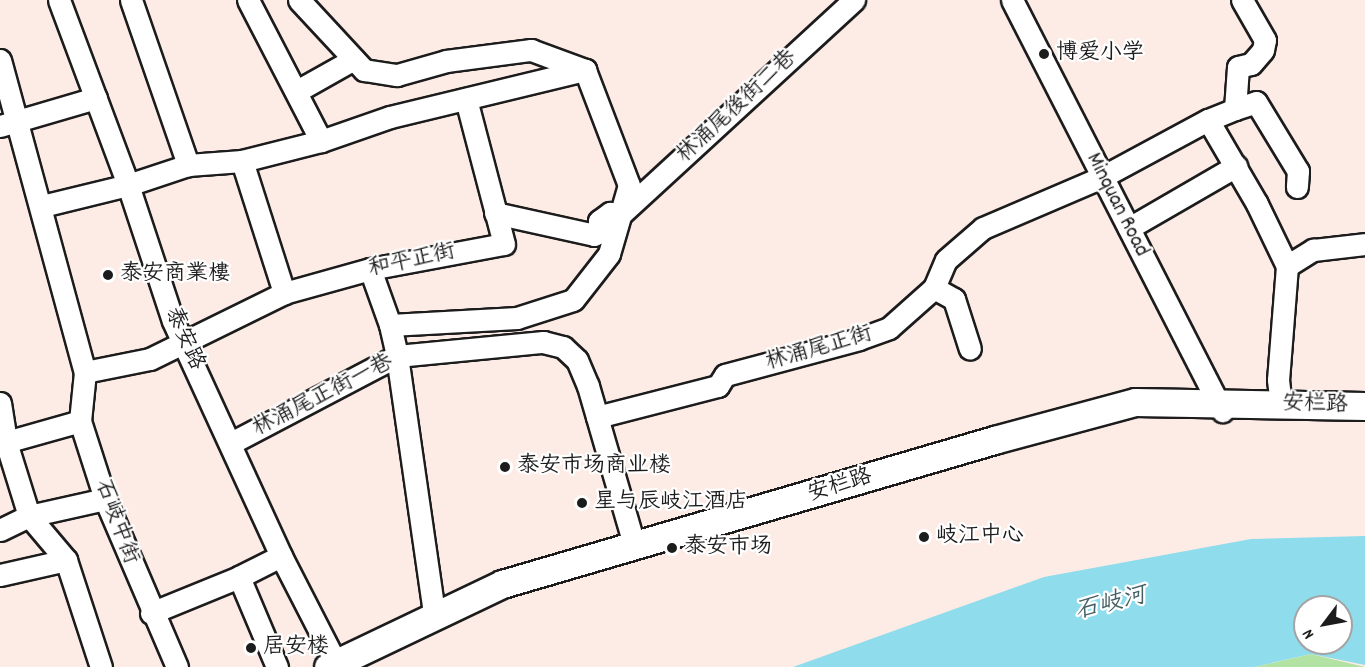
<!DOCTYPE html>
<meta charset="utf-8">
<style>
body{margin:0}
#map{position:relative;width:1365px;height:667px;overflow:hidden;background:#fdece6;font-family:Dekko,"LXGW WenKai TC",sans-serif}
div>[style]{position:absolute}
.green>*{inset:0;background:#b3e3a2}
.water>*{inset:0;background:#8edcec}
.roads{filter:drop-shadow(2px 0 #1c1c1c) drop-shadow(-2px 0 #1c1c1c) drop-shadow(0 2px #1c1c1c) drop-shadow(0 -2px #1c1c1c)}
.minor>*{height:21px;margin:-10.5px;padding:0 10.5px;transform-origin:10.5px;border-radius:10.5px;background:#fff}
.major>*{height:27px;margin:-13.5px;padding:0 13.5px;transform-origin:13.5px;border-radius:13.5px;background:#fff}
.dots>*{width:16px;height:16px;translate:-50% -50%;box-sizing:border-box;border:3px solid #fff;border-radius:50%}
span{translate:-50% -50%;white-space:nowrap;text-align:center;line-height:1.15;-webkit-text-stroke:4.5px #fff;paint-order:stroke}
.poi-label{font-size:22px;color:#1c1c1c}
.left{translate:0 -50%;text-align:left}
.street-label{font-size:22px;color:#1c1c1c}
.water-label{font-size:24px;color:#445f65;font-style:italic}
.north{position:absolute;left:1293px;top:595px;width:60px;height:60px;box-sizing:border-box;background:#fff;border:2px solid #a4a4a4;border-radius:50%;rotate:238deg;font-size:16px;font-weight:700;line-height:24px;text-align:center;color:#1c1c1c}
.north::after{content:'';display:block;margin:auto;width:21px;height:27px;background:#1c1c1c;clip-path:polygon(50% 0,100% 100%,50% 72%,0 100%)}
</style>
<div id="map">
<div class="green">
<div style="clip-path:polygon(1311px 654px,1365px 667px,1254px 667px,1259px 666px)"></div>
</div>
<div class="water">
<div style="clip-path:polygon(evenodd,1365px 536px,1365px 665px,1311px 654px,1254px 667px,793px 667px,1044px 577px,1251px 539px,1365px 536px,1305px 607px,1341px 607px,1341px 643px,1305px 643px,1305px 607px)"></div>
</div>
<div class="roads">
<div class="minor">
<div style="left:59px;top:0;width:197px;rotate:69.5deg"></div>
<div style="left:128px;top:185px;width:143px;rotate:71.7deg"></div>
<div style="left:173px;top:321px;width:259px;rotate:65.3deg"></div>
<div style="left:281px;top:556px;width:125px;rotate:62.8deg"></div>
<div style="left:131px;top:0;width:175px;rotate:70.9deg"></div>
<div style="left:248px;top:0;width:159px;rotate:62.6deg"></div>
<div style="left:299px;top:0;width:96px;rotate:47.1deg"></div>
<div style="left:364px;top:70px;width:33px;rotate:9deg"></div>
<div style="left:397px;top:75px;width:51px;rotate:-15.9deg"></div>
<div style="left:446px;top:61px;width:86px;rotate:-7.4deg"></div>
<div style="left:531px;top:50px;width:58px;rotate:20.3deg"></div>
<div style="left:585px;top:70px;width:123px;rotate:69.1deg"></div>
<div style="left:629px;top:185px;width:72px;rotate:106.2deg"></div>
<div style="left:609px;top:254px;width:58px;rotate:128deg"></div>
<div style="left:573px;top:300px;width:59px;rotate:162.2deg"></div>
<div style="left:517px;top:318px;width:127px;rotate:176.8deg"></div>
<div style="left:1012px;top:0;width:462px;rotate:62.9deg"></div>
<div style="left:0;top:60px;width:323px;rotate:74.8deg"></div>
<div style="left:85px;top:372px;width:49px;rotate:95.8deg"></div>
<div style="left:80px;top:421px;width:82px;rotate:72.2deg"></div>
<div style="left:105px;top:499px;width:183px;rotate:66.8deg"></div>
<div style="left:297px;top:91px;width:65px;rotate:-29.3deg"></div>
<div style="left:1235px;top:109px;width:22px;rotate:-18deg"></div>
<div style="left:1256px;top:102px;width:81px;rotate:58.7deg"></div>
<div style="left:1298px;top:171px;width:16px;rotate:94deg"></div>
<div style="left:1208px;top:120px;width:97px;rotate:59.7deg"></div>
<div style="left:1257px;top:204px;width:69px;rotate:64.2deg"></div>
<div style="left:1287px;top:266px;width:114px;rotate:94.5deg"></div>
<div style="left:1278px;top:380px;width:24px;rotate:83deg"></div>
<div style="left:0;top:126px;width:100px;rotate:-16.3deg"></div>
<div style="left:242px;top:161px;width:139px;rotate:72.3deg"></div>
<div style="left:42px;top:206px;width:89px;rotate:-13.7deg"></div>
<div style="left:128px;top:185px;width:63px;rotate:-18.4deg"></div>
<div style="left:188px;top:165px;width:54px;rotate:-4.2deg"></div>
<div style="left:242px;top:161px;width:81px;rotate:-14.2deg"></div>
<div style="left:321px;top:141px;width:73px;rotate:-19.2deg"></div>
<div style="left:390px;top:117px;width:201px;rotate:-13.6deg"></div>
<div style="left:495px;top:213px;width:101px;rotate:12.5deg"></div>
<div style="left:594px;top:235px;width:4px;rotate:-27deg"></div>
<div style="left:598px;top:233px;width:12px;rotate:-85deg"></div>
<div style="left:599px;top:221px;width:14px;rotate:-36deg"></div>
<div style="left:610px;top:213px;width:10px;rotate:11deg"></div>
<div style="left:620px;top:215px;width:318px;rotate:-42.6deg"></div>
<div style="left:1129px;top:228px;width:124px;rotate:-30.1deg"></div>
<div style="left:1287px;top:266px;width:31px;rotate:-32deg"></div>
<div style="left:1313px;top:250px;width:52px;rotate:-6.6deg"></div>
<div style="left:370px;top:269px;width:59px;rotate:70.3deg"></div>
<div style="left:390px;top:325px;width:32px;rotate:77deg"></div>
<div style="left:397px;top:356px;width:261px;rotate:81.8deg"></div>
<div style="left:934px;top:288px;width:23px;rotate:29deg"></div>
<div style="left:954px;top:299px;width:52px;rotate:72.3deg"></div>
<div style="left:85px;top:372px;width:66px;rotate:-11.3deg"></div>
<div style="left:150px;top:359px;width:149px;rotate:-26.2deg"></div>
<div style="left:284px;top:293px;width:89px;rotate:-15.6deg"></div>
<div style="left:370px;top:269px;width:136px;rotate:-10.6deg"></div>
<div style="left:504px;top:244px;width:150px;rotate:-104.7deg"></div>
<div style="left:0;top:403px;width:39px;rotate:81deg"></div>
<div style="left:6px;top:442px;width:77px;rotate:72.7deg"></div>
<div style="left:29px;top:516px;width:57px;rotate:49.9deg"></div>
<div style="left:66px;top:560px;width:113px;rotate:71.9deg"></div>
<div style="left:597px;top:417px;width:125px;rotate:-14.4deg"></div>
<div style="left:718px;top:386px;width:13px;rotate:-58deg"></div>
<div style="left:725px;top:375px;width:139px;rotate:-15deg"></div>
<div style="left:859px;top:339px;width:32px;rotate:-20deg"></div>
<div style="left:889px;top:328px;width:60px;rotate:-41.6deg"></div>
<div style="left:934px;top:288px;width:30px;rotate:-67deg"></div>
<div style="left:946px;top:260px;width:49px;rotate:-40.9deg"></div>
<div style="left:983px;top:228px;width:129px;rotate:-23.2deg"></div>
<div style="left:1102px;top:177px;width:120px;rotate:-28.3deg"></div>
<div style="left:1208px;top:120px;width:29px;rotate:-22deg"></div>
<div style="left:1235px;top:109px;width:42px;rotate:-85.9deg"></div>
<div style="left:1238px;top:67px;width:13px;rotate:-13deg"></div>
<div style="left:1251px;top:64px;width:18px;rotate:-49deg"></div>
<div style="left:1263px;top:50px;width:10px;rotate:-79deg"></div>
<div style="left:1265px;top:40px;width:46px;rotate:-119.9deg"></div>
<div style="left:6px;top:442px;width:77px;rotate:-15.8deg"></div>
<div style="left:231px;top:443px;width:187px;rotate:-27.7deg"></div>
<div style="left:397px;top:356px;width:147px;rotate:-5.5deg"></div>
<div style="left:543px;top:342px;width:21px;rotate:14deg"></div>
<div style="left:563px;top:347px;width:19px;rotate:43deg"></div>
<div style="left:577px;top:360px;width:28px;rotate:67deg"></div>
<div style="left:588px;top:386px;width:165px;rotate:73.8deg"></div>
<div style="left:0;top:530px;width:32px;rotate:-26deg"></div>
<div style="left:29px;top:516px;width:78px;rotate:-12.6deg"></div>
<div style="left:0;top:575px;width:68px;rotate:-12.8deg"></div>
<div style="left:239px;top:577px;width:98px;rotate:67.1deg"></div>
<div style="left:151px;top:613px;width:95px;rotate:-22.2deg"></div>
<div style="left:239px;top:577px;width:47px;rotate:-26.6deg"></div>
</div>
<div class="major">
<div style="left:328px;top:667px;width:193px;rotate:-25.5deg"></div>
<div style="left:502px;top:584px;width:513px;rotate:-16.31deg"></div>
<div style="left:994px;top:440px;width:146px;rotate:-15.1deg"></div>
<div style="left:1135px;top:402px;width:230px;rotate:1deg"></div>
</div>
</div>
<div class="dots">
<div style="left:1044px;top:54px;background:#1c1c1c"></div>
<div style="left:108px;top:275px;background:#1c1c1c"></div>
<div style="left:505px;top:467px;background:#1c1c1c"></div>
<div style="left:582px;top:503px;background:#1c1c1c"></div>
<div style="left:924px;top:537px;background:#1c1c1c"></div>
<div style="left:672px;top:548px;background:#1c1c1c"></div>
<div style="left:251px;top:648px;background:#1c1c1c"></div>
</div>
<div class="poi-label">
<span class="left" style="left:1056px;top:54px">博爱小学</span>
<span class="left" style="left:120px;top:275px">泰安商業樓</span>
<span class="left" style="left:517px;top:467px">泰安市场商业楼</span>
<span class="left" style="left:594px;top:503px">星与辰岐江酒店</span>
<span class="left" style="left:936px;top:537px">岐江中心</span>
<span class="left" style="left:684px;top:548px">泰安市场</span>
<span class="left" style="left:263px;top:648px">居安楼</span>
</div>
<div class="street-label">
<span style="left:737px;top:107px;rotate:-43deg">林涌尾後街二巷</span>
<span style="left:1117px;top:205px;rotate:63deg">Minquan Road</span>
<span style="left:412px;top:261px;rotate:-12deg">和平正街</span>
<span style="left:184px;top:339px;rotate:66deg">泰安路</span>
<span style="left:819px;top:349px;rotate:-16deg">林涌尾正街</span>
<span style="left:323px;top:396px;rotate:-27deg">林涌尾正街一巷</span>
<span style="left:1315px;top:405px;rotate:2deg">安栏路</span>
<span style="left:840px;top:486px;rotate:-17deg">安栏路</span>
<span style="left:116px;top:522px;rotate:70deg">石岐中街</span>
</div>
<div class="water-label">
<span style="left:1111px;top:605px;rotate:-14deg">石岐河</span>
</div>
<div class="north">N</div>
</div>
